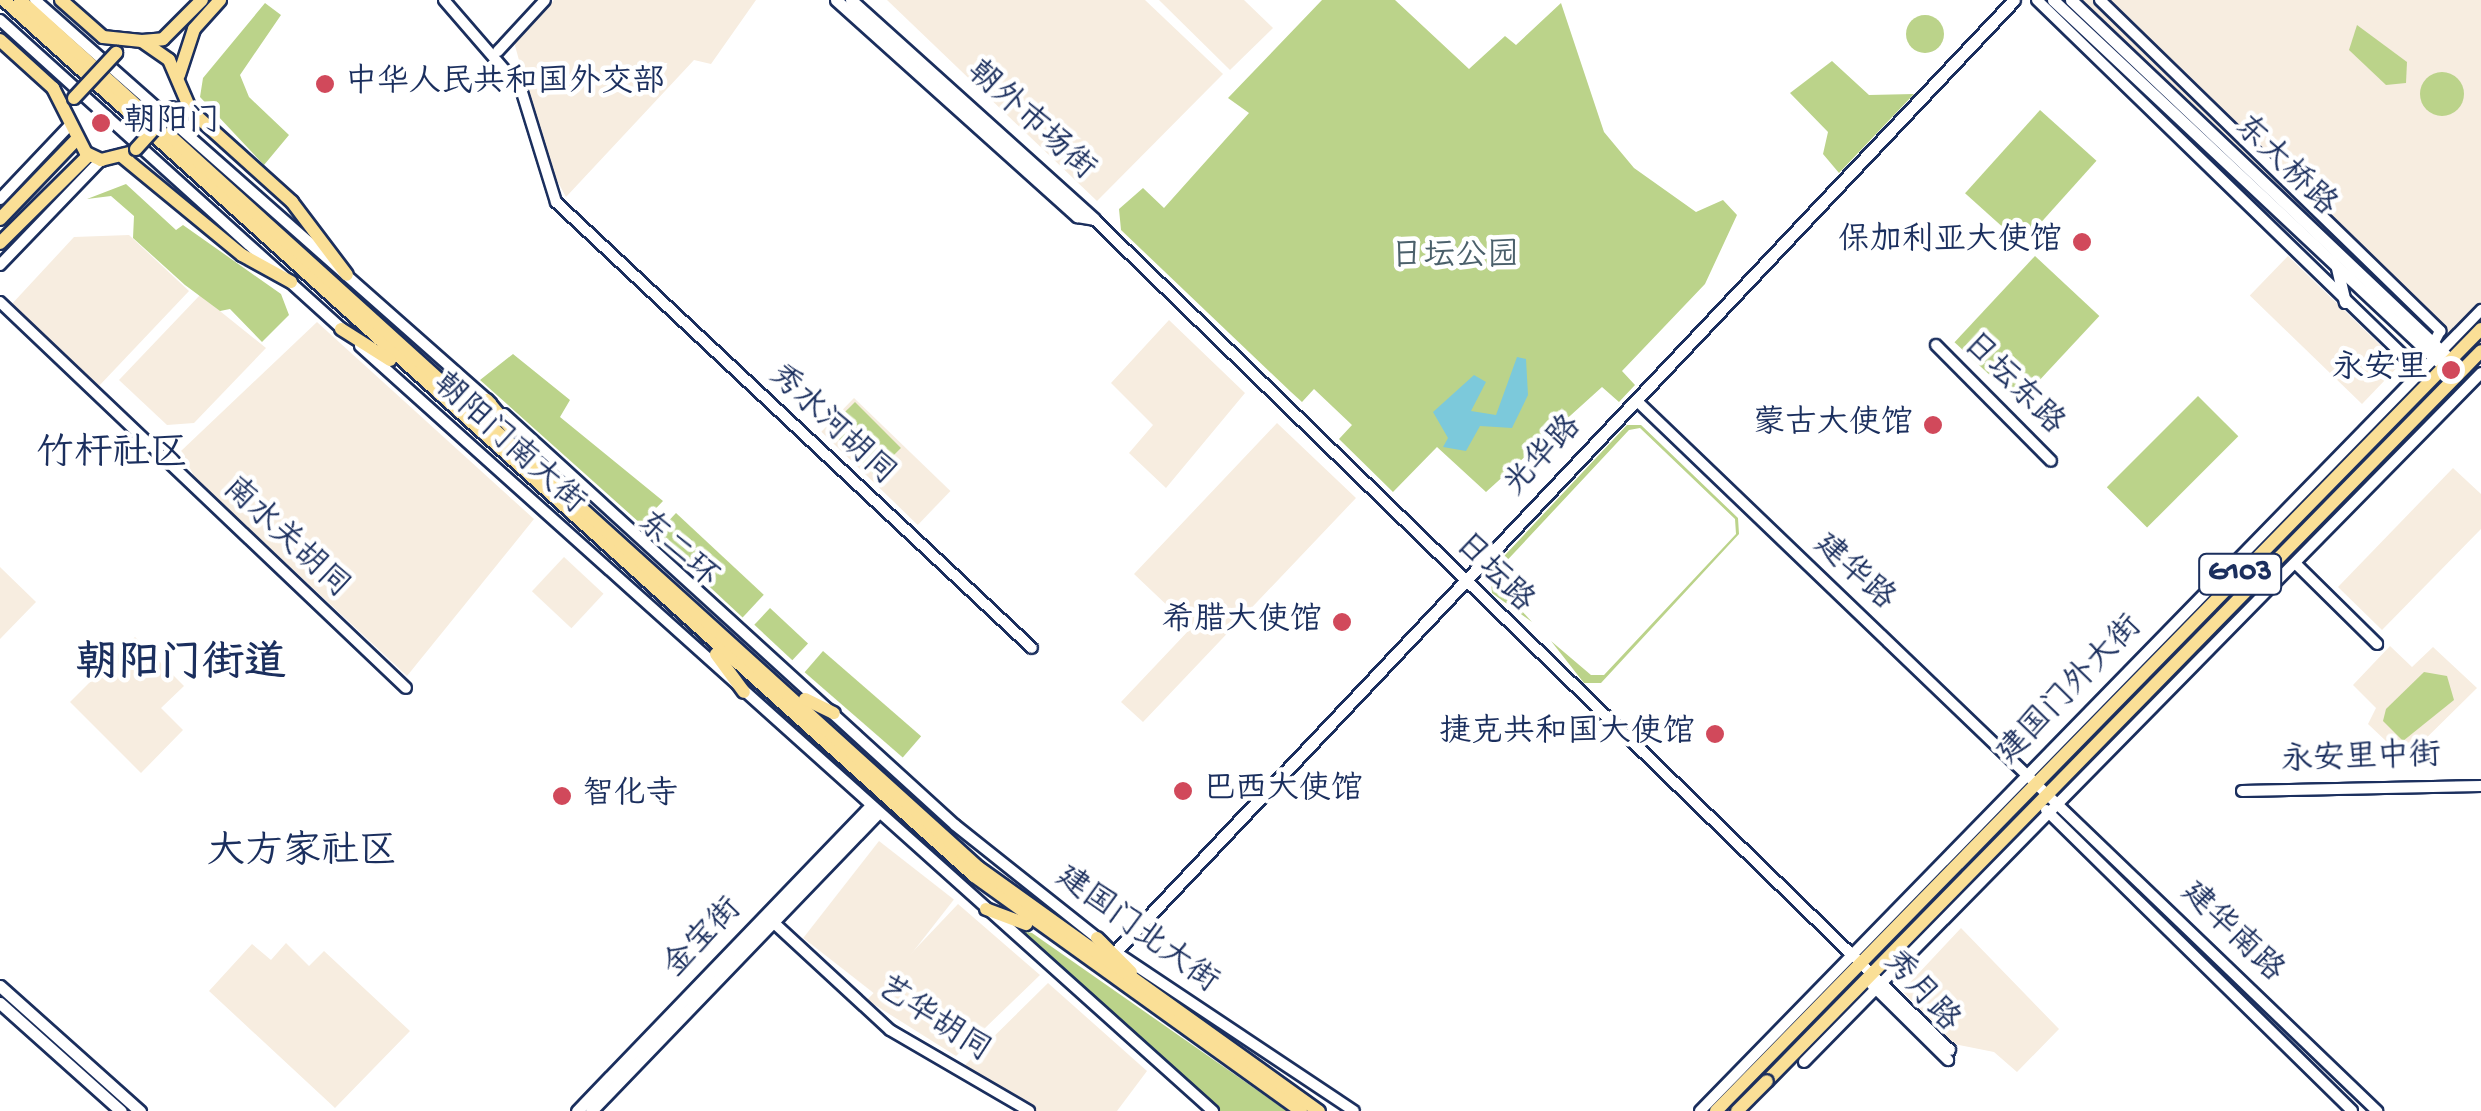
<!DOCTYPE html>
<meta charset="utf-8">
<style>
body{margin:0}
#map{position:relative;width:2481px;height:1111px;overflow:hidden;background:#fff;font-family:"Gochi Hand","LXGW WenKai TC",sans-serif}
div>[style]{position:absolute}
.built>*{inset:0;background:#f7ede0;transform-origin:0 0}
.green>*{inset:0;background:#bbd38a;transform-origin:0 0}
.round{border-radius:50%}
.water>*{inset:0;background:#7cc9db}
.roads{filter:drop-shadow(2px 0 #1b2f5e) drop-shadow(-2px 0 #1b2f5e) drop-shadow(0 2px #1b2f5e) drop-shadow(0 -2px #1b2f5e)}
.tertiary>*{height:10px;margin:-5px;padding:0 5px;transform-origin:5px;border-radius:5px;background:#fff}
.secondary>*{height:11px;margin:-5.5px;padding:0 5.5px;transform-origin:5.5px;border-radius:5.5px;background:#fff}
.primary>*{height:12px;margin:-6px;padding:0 6px;transform-origin:6px;border-radius:6px;background:#fadf96}
.trunk>*{height:12px;margin:-6px;padding:0 6px;transform-origin:6px;border-radius:6px;background:#fadf96}
.bridges{filter:drop-shadow(2px 0 #1b2f5e) drop-shadow(-2px 0 #1b2f5e) drop-shadow(0 2px #1b2f5e) drop-shadow(0 -2px #1b2f5e)}
.primary-bridge>*{height:12px;margin:-6px;padding:0 6px;transform-origin:6px;border-radius:6px;background:#fadf96}
.trunk-bridge>*{height:12px;margin:-6px;padding:0 6px;transform-origin:6px;border-radius:6px;background:#fadf96}
.dots>*{width:28px;height:28px;translate:-50% -50%;box-sizing:border-box;border:5px solid #fff;border-radius:50%}
span{translate:-50% -50%;white-space:nowrap;text-align:center;line-height:1.15;-webkit-text-stroke:9px #fff;paint-order:stroke}
.shield-label span{padding:2px 8px;background:#fff;border:2px solid;border-radius:8px;-webkit-text-stroke-width:0}
.shield-label{font-size:30px;color:#1b2f5e;font-weight:700}
.poi-label{font-size:32px;color:#1b2f5e}
.left{translate:0 -50%;text-align:left}
.right{translate:-100% -50%;text-align:right}
.street-label{font-size:32px;color:#1b2f5e}
.park-label{font-size:32px;color:#4b606b}
.quarter-label{font-size:38px;color:#1b2f5e}
.district-label{font-size:42px;color:#1b2f5e;font-weight:700}
</style>
<div id="map">
<div class="built">
<div style="clip-path:polygon(554px 0,756px 0,711px 64px,694px 60px,566px 197px,547px 162px,514px 42px)"></div>
<div style="clip-path:polygon(887px 0,1145px 0,1223px 74px,1097px 201px)"></div>
<div style="clip-path:polygon(1159px 0,1244px 0,1273px 28px,1230px 70px)"></div>
<div style="clip-path:polygon(2053px 0,2481px 0,2481px 348px,2455px 374px)"></div>
<div style="clip-path:polygon(129px 235px,189px 291px,98px 387px,10px 306px,74px 237px)"></div>
<div style="left:2288px;top:256px;width:156px;height:55px;rotate:44deg"></div>
<div style="clip-path:polygon(200px 295px,266px 348px,194px 423px,167px 425px,119px 380px)"></div>
<div style="clip-path:polygon(1169px 320px,1245px 393px,1166px 488px,1129px 453px,1153px 425px,1111px 383px)"></div>
<div style="clip-path:polygon(317px 322px,534px 519px,407px 676px,195px 478px,181px 451px)"></div>
<div style="left:854px;top:398px;width:134px;height:47px;rotate:44deg"></div>
<div style="clip-path:polygon(1277px 423px,1356px 498px,1143px 722px,1121px 702px,1191px 628px,1134px 574px)"></div>
<div style="clip-path:polygon(2453px 468px,2481px 494px,2481px 529px,2382px 630px,2338px 587px)"></div>
<div style="left:564px;top:557px;width:54px;height:47px;rotate:43deg"></div>
<div style="clip-path:polygon(0 567px,36px 602px,0 639px)"></div>
<div style="clip-path:polygon(135px 637px,184px 686px,161px 708px,183px 730px,141px 773px,70px 702px)"></div>
<div style="clip-path:polygon(2390px 646px,2412px 667px,2433px 647px,2477px 688px,2405px 759px,2368px 724px,2376px 708px,2353px 685px)"></div>
<div style="left:879px;top:841px;width:95px;height:123px;rotate:38deg"></div>
<div style="clip-path:polygon(958px 904px,1040px 975px,956px 1056px,867px 1000px)"></div>
<div style="clip-path:polygon(1961px 928px,2059px 1029px,2017px 1072px,1994px 1052px,1954px 1044px,1902px 991px)"></div>
<div style="clip-path:polygon(286px 943px,309px 966px,324px 951px,410px 1031px,335px 1108px,209px 991px,252px 944px,271px 960px)"></div>
<div style="clip-path:polygon(1048px 983px,1147px 1071px,1117px 1111px,1037px 1111px,965px 1065px)"></div>
</div>
<div class="green">
<div style="clip-path:polygon(1322px 0,1395px 0,1469px 69px,1505px 36px,1516px 45px,1561px 3px,1604px 132px,1634px 168px,1696px 212px,1723px 200px,1737px 215px,1705px 284px,1622px 371px,1635px 385px,1619px 402px,1602px 387px,1486px 492px,1437px 447px,1393px 492px,1339px 439px,1352px 425px,1314px 389px,1302px 402px,1291px 392px,1121px 230px,1119px 209px,1143px 188px,1164px 208px,1249px 113px,1228px 98px)"></div>
<div style="clip-path:polygon(265px 3px,281px 15px,240px 75px,249px 97px,289px 135px,264px 165px,200px 97px,203px 78px)"></div>
<div class="round" style="left:1906px;top:15px;width:38px;height:38px"></div>
<div style="clip-path:polygon(2357px 25px,2407px 62px,2406px 83px,2386px 85px,2349px 50px)"></div>
<div style="clip-path:polygon(1832px 61px,1869px 95px,1914px 94px,1839px 173px,1823px 154px,1828px 132px,1790px 93px)"></div>
<div class="round" style="left:2420px;top:72px;width:44px;height:44px"></div>
<div style="left:2040px;top:110px;width:76px;height:112px;rotate:42deg"></div>
<div style="clip-path:polygon(126px 184px,176px 230px,183px 225px,281px 294px,289px 315px,262px 342px,230px 309px,220px 311px,185px 285px,133px 238px,134px 216px,111px 196px,87px 199px)"></div>
<div style="left:2035px;top:256px;width:88px;height:118px;rotate:43deg"></div>
<div style="clip-path:polygon(513px 354px,570px 400px,560px 417px,663px 501px,641px 524px,480px 380px)"></div>
<div style="left:2198px;top:396px;width:57px;height:129px;rotate:45deg"></div>
<div style="left:855px;top:402px;width:65px;height:38px;rotate:45deg"></div>
<div style="clip-path:polygon(1627px 425px,1641px 425px,1738px 518px,1739px 534px,1601px 683px,1584px 683px,1551px 641px,1591px 675px,1604px 675px,1736px 534px,1735px 519px,1640px 428px,1629px 430px,1499px 569px,1498px 585px,1532px 622px,1492px 593px,1490px 571px)"></div>
<div style="left:676px;top:513px;width:120px;height:31px;rotate:43deg"></div>
<div style="left:770px;top:608px;width:52px;height:23px;rotate:43deg"></div>
<div style="left:823px;top:651px;width:130px;height:28px;rotate:41deg"></div>
<div style="clip-path:polygon(2424px 672px,2447px 676px,2454px 700px,2403px 741px,2383px 721px,2386px 709px)"></div>
<div style="clip-path:polygon(1016px 930px,1032px 933px,1287px 1111px,1220px 1111px)"></div>
</div>
<div class="water">
<div style="clip-path:polygon(1517px 357px,1526px 359px,1528px 395px,1512px 428px,1480px 426px,1466px 451px,1443px 447px,1448px 438px,1433px 412px,1474px 375px,1486px 382px,1471px 411px,1496px 415px)"></div>
</div>
<div class="roads">
<div class="tertiary">
<div style="left:35px;top:0;width:609px;rotate:41.47deg"></div>
<div style="left:444px;top:0;width:118px;rotate:49.1deg"></div>
<div style="left:521px;top:89px;width:118px;rotate:72.8deg"></div>
<div style="left:556px;top:202px;width:652px;rotate:43.14deg"></div>
<div style="left:2037px;top:0;width:520px;rotate:44.14deg"></div>
<div style="left:2410px;top:362px;width:17px;rotate:-31deg"></div>
<div style="left:2100px;top:0;width:475px;rotate:44.2deg"></div>
<div style="left:2440px;top:331px;width:17px;rotate:118deg"></div>
<div style="left:0;top:20px;width:464px;rotate:42.1deg"></div>
<div style="left:498px;top:51px;width:69px;rotate:-47.3deg"></div>
<div style="left:0;top:199px;width:100px;rotate:-46.6deg"></div>
<div style="left:1094px;top:219px;width:1193px;rotate:44.15deg"></div>
<div style="left:0;top:265px;width:146px;rotate:-46.1deg"></div>
<div style="left:0;top:302px;width:560px;rotate:43.55deg"></div>
<div style="left:1936px;top:345px;width:163px;rotate:45.2deg"></div>
<div style="left:360px;top:346px;width:1146px;rotate:41.89deg"></div>
<div style="left:1637px;top:401px;width:1026px;rotate:43.81deg"></div>
<div style="left:504px;top:414px;width:610px;rotate:42.34deg"></div>
<div style="left:955px;top:825px;width:188px;rotate:38.5deg"></div>
<div style="left:2296px;top:564px;width:114px;rotate:44.6deg"></div>
<div style="left:2242px;top:791px;width:239px;rotate:-1.2deg"></div>
<div style="left:2046px;top:810px;width:429px;rotate:44.5deg"></div>
<div style="left:773px;top:922px;width:159px;rotate:42.7deg"></div>
<div style="left:890px;top:1030px;width:161px;rotate:30.2deg"></div>
<div style="left:1120px;top:955px;width:281px;rotate:33.7deg"></div>
<div style="left:1872px;top:985px;width:107px;rotate:44.6deg"></div>
<div style="left:1804px;top:1062px;width:966px;rotate:-45.5deg"></div>
<div style="left:1700px;top:1111px;width:1119px;rotate:-45.72deg"></div>
</div>
<div class="secondary">
<div style="left:836px;top:0;width:324px;rotate:41.9deg"></div>
<div style="left:1077px;top:216px;width:17px;rotate:10deg"></div>
<div style="left:851px;top:0;width:327px;rotate:42deg"></div>
<div style="left:2053px;top:0;width:551px;rotate:43.16deg"></div>
<div style="left:2071px;top:0;width:529px;rotate:43.47deg"></div>
<div style="left:2337px;top:268px;width:35px;rotate:77deg"></div>
<div style="left:1115px;top:952px;width:1309px;rotate:-46.64deg"></div>
<div style="left:0;top:986px;width:188px;rotate:41.8deg"></div>
<div style="left:0;top:1003px;width:162px;rotate:41.8deg"></div>
<div style="left:577px;top:1111px;width:423px;rotate:-46.1deg"></div>
<div style="left:591px;top:1111px;width:414px;rotate:-46.1deg"></div>
</div>
<div class="primary">
<div style="left:61px;top:0;width:56px;rotate:41.4deg"></div>
<div style="left:103px;top:37px;width:39px;rotate:6deg"></div>
<div style="left:142px;top:41px;width:33px;rotate:35deg"></div>
<div style="left:169px;top:60px;width:56px;rotate:66.7deg"></div>
<div style="left:191px;top:111px;width:136px;rotate:42deg"></div>
<div style="left:292px;top:202px;width:91px;rotate:53deg"></div>
<div style="left:0;top:40px;width:72px;rotate:42.2deg"></div>
<div style="left:53px;top:88px;width:73px;rotate:63.1deg"></div>
<div style="left:86px;top:153px;width:17px;rotate:25deg"></div>
<div style="left:101px;top:160px;width:29px;rotate:-14deg"></div>
<div style="left:123px;top:157px;width:154px;rotate:39.5deg"></div>
<div style="left:242px;top:255px;width:56px;rotate:28.9deg"></div>
<div style="left:0;top:219px;width:108px;rotate:-46.1deg"></div>
<div style="left:0;top:243px;width:125px;rotate:-44.7deg"></div>
</div>
<div class="trunk">
<div style="left:4px;top:0;width:1307px;rotate:42.08deg"></div>
<div style="left:974px;top:876px;width:403px;rotate:35.7deg"></div>
<div style="left:20px;top:0;width:1293px;rotate:42.15deg"></div>
<div style="left:979px;top:868px;width:418px;rotate:35.6deg"></div>
<div style="left:142px;top:41px;width:21px;rotate:-5deg"></div>
<div style="left:163px;top:39px;width:55px;rotate:-45deg"></div>
<div style="left:179px;top:75px;width:48px;rotate:-71.9deg"></div>
<div style="left:194px;top:29px;width:39px;rotate:-48deg"></div>
<div style="left:341px;top:329px;width:58px;rotate:32.3deg"></div>
<div style="left:487px;top:400px;width:40px;rotate:50deg"></div>
<div style="left:716px;top:654px;width:47px;rotate:53.6deg"></div>
<div style="left:805px;top:699px;width:32px;rotate:26deg"></div>
<div style="left:986px;top:909px;width:43px;rotate:20.6deg"></div>
<div style="left:1097px;top:938px;width:48px;rotate:45deg"></div>
<div style="left:1767px;top:1081px;width:1021px;rotate:-45.63deg"></div>
<div style="left:1716px;top:1111px;width:1094px;rotate:-45.63deg"></div>
</div>
</div>
<div class="bridges">
<div class="primary-bridge">
<div style="left:74px;top:98px;width:62px;rotate:-47deg"></div>
<div style="left:136px;top:149px;width:55px;rotate:-47.9deg"></div>
</div>
<div class="trunk-bridge">
<div style="left:1737px;top:1111px;width:42px;rotate:-45deg"></div>
</div>
</div>
<div class="dots">
<div style="left:325px;top:84px;background:#d1495b"></div>
<div style="left:101px;top:123px;background:#d1495b"></div>
<div style="left:2082px;top:242px;background:#d1495b"></div>
<div style="left:2451px;top:370px;background:#d1495b"></div>
<div style="left:1933px;top:425px;background:#d1495b"></div>
<div style="left:1342px;top:622px;background:#d1495b"></div>
<div style="left:1715px;top:734px;background:#d1495b"></div>
<div style="left:1183px;top:791px;background:#d1495b"></div>
<div style="left:562px;top:796px;background:#d1495b"></div>
</div>
<div class="shield-label">
<span style="left:2240px;top:574px">G103</span>
</div>
<div class="poi-label">
<span class="left" style="left:345px;top:84px">中华人民共和国外交部</span>
<span class="left" style="left:124px;top:123px">朝阳门</span>
<span class="right" style="left:2062px;top:242px">保加利亚大使馆</span>
<span class="right" style="left:2428px;top:370px">永安里</span>
<span class="right" style="left:1913px;top:425px">蒙古大使馆</span>
<span class="right" style="left:1322px;top:622px">希腊大使馆</span>
<span class="right" style="left:1695px;top:734px">捷克共和国大使馆</span>
<span class="left" style="left:1203px;top:791px">巴西大使馆</span>
<span class="left" style="left:582px;top:796px">智化寺</span>
</div>
<div class="street-label">
<span style="left:1030px;top:122px;rotate:42deg">朝外市场街</span>
<span style="left:2284px;top:167px;rotate:44deg">东大桥路</span>
<span style="left:2012px;top:385px;rotate:45deg">日坛东路</span>
<span style="left:831px;top:426px;rotate:43deg">秀水河胡同</span>
<span style="left:508px;top:445px;rotate:42deg">朝阳门南大街</span>
<span style="left:1544px;top:457px;rotate:-47deg">光华路</span>
<span style="left:285px;top:539px;rotate:43deg">南水关胡同</span>
<span style="left:676px;top:551px;rotate:42deg">东二环</span>
<span style="left:1853px;top:573px;rotate:42deg">建华路</span>
<span style="left:1493px;top:574px;rotate:45deg">日坛路</span>
<span style="left:2071px;top:691px;rotate:-46deg">建国门外大街</span>
<span style="left:2361px;top:760px;rotate:-2deg">永安里中街</span>
<span style="left:1136px;top:931px;rotate:36deg">建国门北大街</span>
<span style="left:2231px;top:933px;rotate:44deg">建华南路</span>
<span style="left:704px;top:939px;rotate:-46deg">金宝街</span>
<span style="left:1920px;top:992px;rotate:48deg">秀月路</span>
<span style="left:933px;top:1021px;rotate:33deg">艺华胡同</span>
</div>
<div class="park-label">
<span style="left:1455px;top:258px">日坛公园</span>
</div>
<div class="quarter-label">
<span style="left:112px;top:457px">竹杆社区</span>
<span style="left:302px;top:855px">大方家社区</span>
</div>
<div class="district-label">
<span style="left:181px;top:667px">朝阳门街道</span>
</div>
</div>
